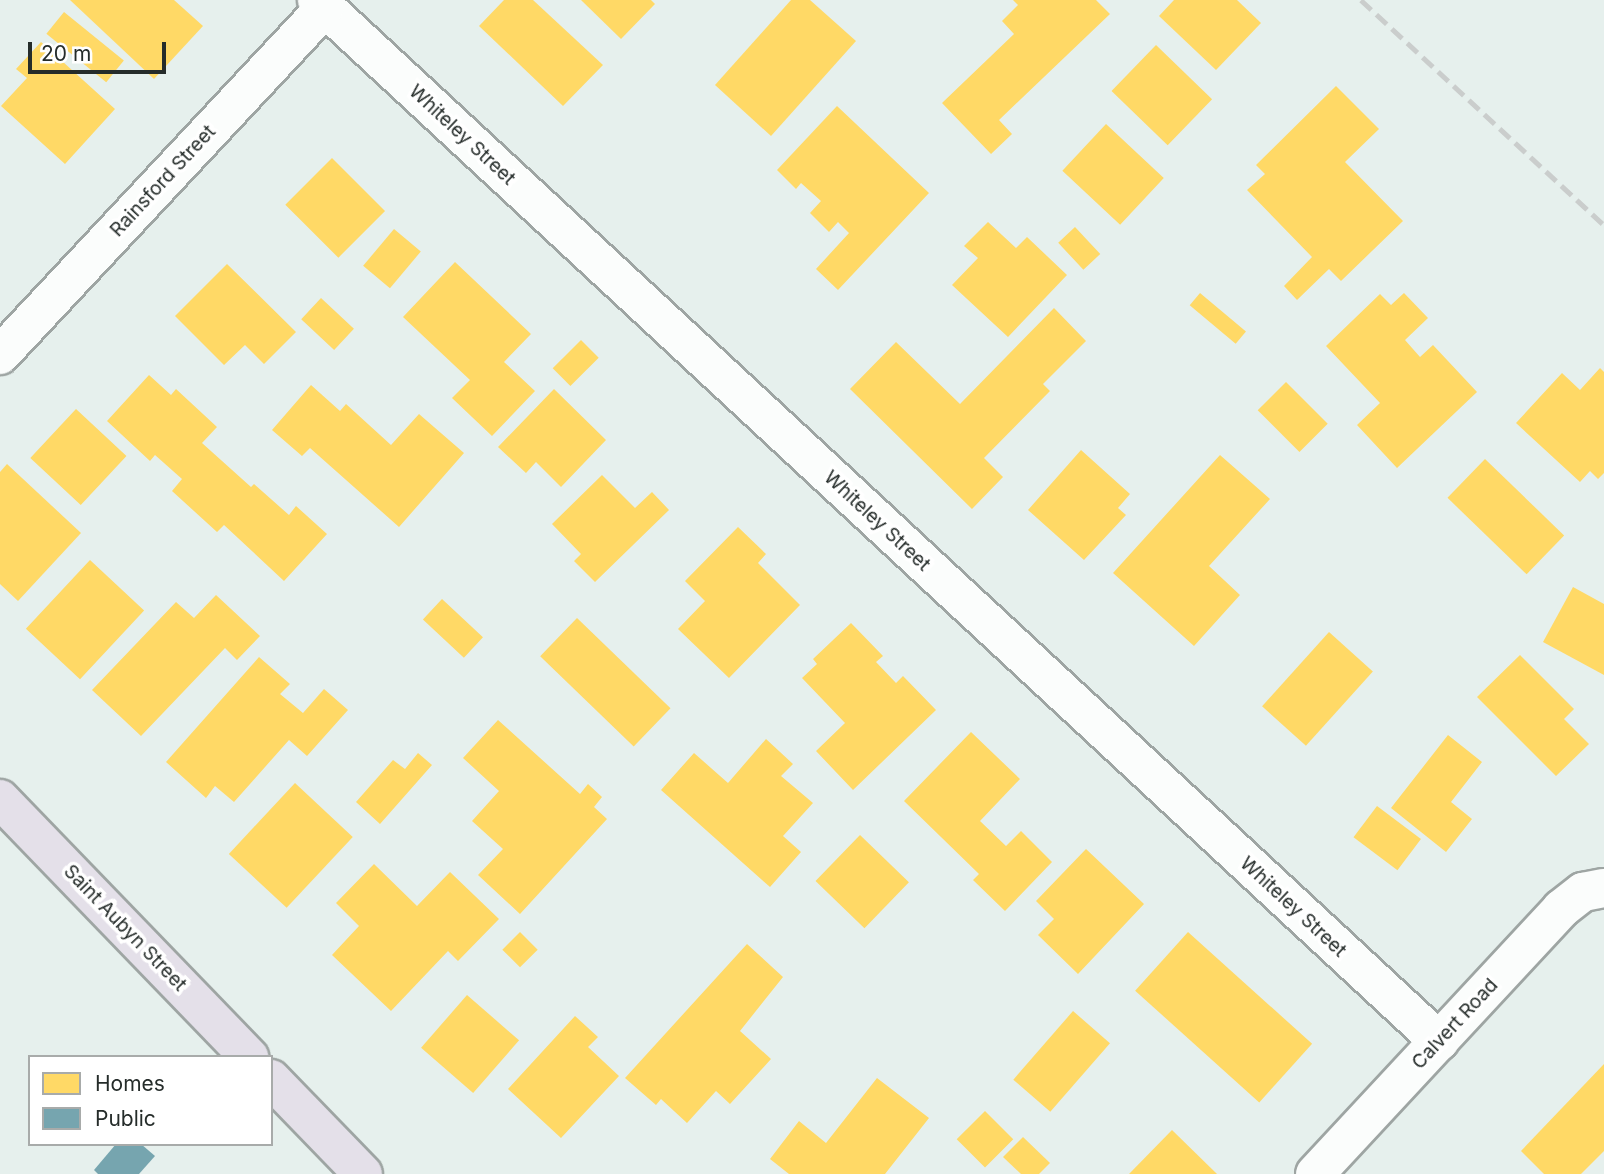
<!DOCTYPE html>
<style>
body{margin:0}
#map{position:relative;width:1604px;height:1174px;overflow:hidden;background:#e6f0ed;font-family:Inter,sans-serif}
div>[style]{position:absolute}
.homes>*{inset:0;background:#ffd966;transform-origin:0 0}
.public>*{inset:0;background:#76a5af}
.roads{filter:drop-shadow(2px 0 #9ea5a3) drop-shadow(-2px 0 #9ea5a3) drop-shadow(0 2px #9ea5a3) drop-shadow(0 -2px #9ea5a3)}
.minor>*{height:38px;margin:-19px;padding:0 19px;transform-origin:19px;border-radius:19px;background:#fbfdfc}
.trunk>*{height:38px;margin:-19px;padding:0 19px;transform-origin:19px;border-radius:19px;background:#e4e0e9}
.rail>*{height:5px;margin-top:-2.5px;transform-origin:0;background:repeating-linear-gradient(90deg,#cacdcc 0 14px,transparent 0 21px)}
span{translate:-50% -50%;white-space:nowrap;text-align:center;line-height:1.15;-webkit-text-stroke:7px #fff;paint-order:stroke}
.street-label{font-size:19px;color:#252c2a}
.legend{position:absolute;left:28px;top:1055px;width:245px;height:91px;box-sizing:border-box;background:#fff;border:2px solid #a8abaa;margin:0;padding:9px 12px;list-style:none;font-size:21px;color:#252c2a}
.legend li{display:flex;align-items:center;gap:14px;height:35px}
.legend b{width:35px;border:2px solid #a8abaa}
.scale{position:absolute;left:28px;top:42px;width:138px;height:32px;box-sizing:border-box;border:4px solid #252c2a;border-top:0;padding-left:9px;font-size:21px;line-height:24px;white-space:nowrap;color:#252c2a;-webkit-text-stroke:5px #fff;paint-order:stroke}
</style>
<div id="map">
<div class="homes">
<div style="clip-path:polygon(70px 0,174px 0,203px 26px,154px 79px)"></div>
<div style="clip-path:polygon(504px 0,533px 0,603px 65px,563px 106px,479px 26px)"></div>
<div style="clip-path:polygon(581px 0,651px 0,655px 4px,621px 39px)"></div>
<div style="clip-path:polygon(791px 0,810px 0,856px 41px,771px 136px,715px 85px)"></div>
<div style="clip-path:polygon(1013px 0,1096px 0,1110px 14px,999px 120px,1012px 134px,991px 154px,942px 103px,1014px 34px,1002px 21px,1018px 5px)"></div>
<div style="clip-path:polygon(1174px 0,1237px 0,1261px 23px,1216px 70px,1159px 16px)"></div>
<div style="left:64px;top:12px;width:77px;height:28px;rotate:39deg"></div>
<div style="clip-path:polygon(41px 42px,115px 109px,65px 164px,1px 106px,27px 78px,16px 69px)"></div>
<div style="left:1156px;top:45px;width:78px;height:64px;rotate:44deg"></div>
<div style="clip-path:polygon(1336px 86px,1379px 129px,1345px 162px,1403px 221px,1341px 281px,1329px 269px,1297px 300px,1284px 286px,1312px 257px,1247px 190px,1265px 174px,1256px 165px)"></div>
<div style="clip-path:polygon(837px 106px,929px 193px,838px 290px,816px 269px,849px 233px,838px 222px,829px 232px,810px 213px,821px 201px,801px 183px,796px 189px,777px 170px)"></div>
<div style="left:1106px;top:124px;width:79px;height:64px;rotate:43deg"></div>
<div style="left:332px;top:158px;width:75px;height:66px;rotate:45deg"></div>
<div style="clip-path:polygon(988px 222px,1016px 248px,1027px 237px,1067px 275px,1008px 337px,952px 285px,978px 258px,964px 246px)"></div>
<div style="left:1075px;top:227px;width:37px;height:23px;rotate:47deg"></div>
<div style="left:394px;top:229px;width:35px;height:48px;rotate:40deg"></div>
<div style="clip-path:polygon(455px 262px,531px 334px,504px 362px,535px 391px,492px 436px,452px 398px,470px 380px,403px 317px)"></div>
<div style="clip-path:polygon(227px 264px,296px 332px,264px 364px,245px 345px,224px 365px,175px 316px)"></div>
<div style="left:1200px;top:293px;width:60px;height:16px;rotate:40deg"></div>
<div style="clip-path:polygon(1404px 293px,1428px 318px,1405px 340px,1420px 357px,1433px 345px,1477px 392px,1397px 468px,1357px 425px,1380px 403px,1326px 346px,1380px 294px,1391px 305px)"></div>
<div style="left:321px;top:298px;width:45px;height:29px;rotate:43deg"></div>
<div style="clip-path:polygon(1054px 308px,1086px 341px,1043px 384px,1050px 391px,984px 458px,1003px 477px,972px 509px,850px 389px,896px 342px,960px 404px)"></div>
<div style="left:581px;top:340px;width:25px;height:40px;rotate:45deg"></div>
<div style="clip-path:polygon(1600px 368px,1604px 372px,1604px 473px,1598px 479px,1590px 471px,1580px 482px,1516px 423px,1562px 373px,1580px 390px)"></div>
<div style="clip-path:polygon(149px 375px,171px 395px,176px 389px,217px 427px,202px 443px,251px 487px,254px 484px,289px 515px,296px 506px,327px 534px,284px 581px,224px 525px,217px 532px,172px 491px,182px 479px,155px 455px,150px 461px,107px 421px)"></div>
<div style="left:1286px;top:382px;width:59px;height:40px;rotate:45deg"></div>
<div style="clip-path:polygon(311px 385px,340px 411px,346px 404px,391px 445px,419px 414px,464px 453px,399px 527px,310px 448px,302px 456px,272px 430px)"></div>
<div style="clip-path:polygon(554px 389px,606px 440px,561px 487px,536px 462px,526px 473px,498px 447px)"></div>
<div style="left:76px;top:409px;width:69px;height:67px;rotate:43deg"></div>
<div style="clip-path:polygon(1081px 450px,1130px 494px,1118px 508px,1126px 515px,1084px 560px,1028px 510px)"></div>
<div style="clip-path:polygon(1220px 455px,1270px 499px,1209px 566px,1240px 595px,1194px 646px,1113px 573px)"></div>
<div style="left:1485px;top:459px;width:110px;height:54px;rotate:44deg"></div>
<div style="clip-path:polygon(7px 464px,81px 533px,18px 601px,0 584px,0 472px)"></div>
<div style="clip-path:polygon(602px 475px,635px 508px,652px 492px,669px 510px,595px 582px,574px 561px,581px 554px,552px 524px)"></div>
<div style="clip-path:polygon(738px 527px,766px 554px,758px 563px,800px 605px,729px 678px,678px 629px,705px 601px,685px 581px)"></div>
<div style="left:90px;top:560px;width:74px;height:94px;rotate:43deg"></div>
<div style="clip-path:polygon(1573px 587px,1604px 604px,1604px 675px,1543px 642px)"></div>
<div style="clip-path:polygon(216px 595px,260px 636px,237px 660px,225px 648px,141px 736px,92px 690px,176px 602px,194px 618px)"></div>
<div style="left:442px;top:599px;width:56px;height:28px;rotate:43deg"></div>
<div style="left:577px;top:618px;width:130px;height:53px;rotate:44deg"></div>
<div style="clip-path:polygon(851px 623px,883px 656px,876px 662px,896px 683px,903px 676px,936px 710px,853px 790px,816px 751px,845px 723px,802px 678px,817px 664px,813px 659px)"></div>
<div style="left:1329px;top:632px;width:59px;height:100px;rotate:42deg"></div>
<div style="clip-path:polygon(1520px 655px,1574px 709px,1564px 719px,1589px 744px,1556px 776px,1477px 697px)"></div>
<div style="clip-path:polygon(259px 657px,290px 684px,280px 694px,303px 713px,324px 689px,348px 710px,307px 756px,289px 740px,234px 802px,215px 786px,206px 798px,166px 762px)"></div>
<div style="clip-path:polygon(498px 720px,580px 794px,588px 784px,602px 797px,594px 807px,607px 819px,520px 914px,478px 875px,503px 849px,472px 821px,499px 791px,463px 758px)"></div>
<div style="clip-path:polygon(971px 732px,1020px 779px,980px 821px,1006px 846px,1021px 831px,1052px 862px,1005px 911px,973px 880px,979px 874px,904px 801px)"></div>
<div style="clip-path:polygon(1448px 735px,1482px 762px,1451px 802px,1472px 819px,1446px 852px,1391px 808px)"></div>
<div style="clip-path:polygon(766px 739px,793px 764px,781px 776px,813px 803px,783px 836px,801px 852px,770px 887px,661px 790px,694px 753px,728px 783px)"></div>
<div style="clip-path:polygon(418px 753px,432px 765px,380px 824px,356px 802px,393px 760px,405px 769px)"></div>
<div style="left:295px;top:783px;width:79px;height:97px;rotate:43deg"></div>
<div style="left:1377px;top:806px;width:55px;height:39px;rotate:37deg"></div>
<div style="left:860px;top:835px;width:68px;height:64px;rotate:44deg"></div>
<div style="clip-path:polygon(1086px 849px,1144px 904px,1078px 974px,1038px 935px,1054px 919px,1036px 901px)"></div>
<div style="clip-path:polygon(374px 864px,417px 906px,450px 872px,499px 919px,458px 961px,448px 951px,391px 1011px,332px 955px,359px 926px,336px 903px)"></div>
<div style="left:520px;top:932px;width:25px;height:25px;rotate:45deg"></div>
<div style="left:1188px;top:932px;width:167px;height:79px;rotate:42deg"></div>
<div style="clip-path:polygon(747px 944px,783px 977px,740px 1031px,771px 1059px,730px 1104px,716px 1091px,687px 1123px,661px 1099px,656px 1105px,625px 1078px)"></div>
<div style="left:467px;top:995px;width:69px;height:70px;rotate:41deg"></div>
<div style="left:1073px;top:1011px;width:49px;height:91px;rotate:41deg"></div>
<div style="clip-path:polygon(575px 1016px,598px 1037px,588px 1047px,619px 1076px,561px 1138px,508px 1089px)"></div>
<div style="clip-path:polygon(1604px 1064px,1604px 1151px,1581px 1174px,1544px 1174px,1521px 1151px)"></div>
<div style="clip-path:polygon(877px 1078px,929px 1118px,885px 1174px,789px 1174px,770px 1159px,799px 1121px,826px 1143px)"></div>
<div style="left:985px;top:1111px;width:40px;height:40px;rotate:45deg"></div>
<div style="clip-path:polygon(1172px 1130px,1217px 1174px,1129px 1174px)"></div>
<div style="clip-path:polygon(1023px 1137px,1050px 1163px,1039px 1174px,1021px 1174px,1003px 1157px)"></div>
</div>
<div class="public">
<div style="clip-path:polygon(116px 1144px,141px 1144px,155px 1156px,139px 1174px,98px 1174px,94px 1170px)"></div>
</div>
<div class="roads">
<div class="minor">
<div style="left:317px;top:0;width:1531px;rotate:42.86deg"></div>
<div style="left:0;top:355px;width:475px;rotate:-46.9deg"></div>
<div style="left:1315px;top:1174px;width:362px;rotate:-47.1deg"></div>
<div style="left:1561px;top:909px;width:28px;rotate:-38deg"></div>
<div style="left:1583px;top:892px;width:21px;rotate:-11deg"></div>
</div>
<div class="trunk">
<div style="left:0;top:799px;width:359px;rotate:46deg"></div>
<div style="left:271px;top:1079px;width:132px;rotate:45.9deg"></div>
</div>
</div>
<div class="rail">
<div style="left:1361px;top:0;width:331px;rotate:42.8deg"></div>
</div>
<div class="street-label">
<span style="left:462px;top:135px;rotate:43deg">Whiteley Street</span>
<span style="left:163px;top:181px;rotate:-47deg">Rainsford Street</span>
<span style="left:877px;top:521px;rotate:43deg">Whiteley Street</span>
<span style="left:1293px;top:907px;rotate:43deg">Whiteley Street</span>
<span style="left:125px;top:928px;rotate:46deg">Saint Aubyn Street</span>
<span style="left:1455px;top:1024px;rotate:-47deg">Calvert Road</span>
</div>
<ul class="legend">
<li><b style="height:19px;background:#ffd966"></b>Homes</li>
<li><b style="height:19px;background:#76a5af"></b>Public</li>
</ul>
<div class="scale">20 m</div>
</div>
